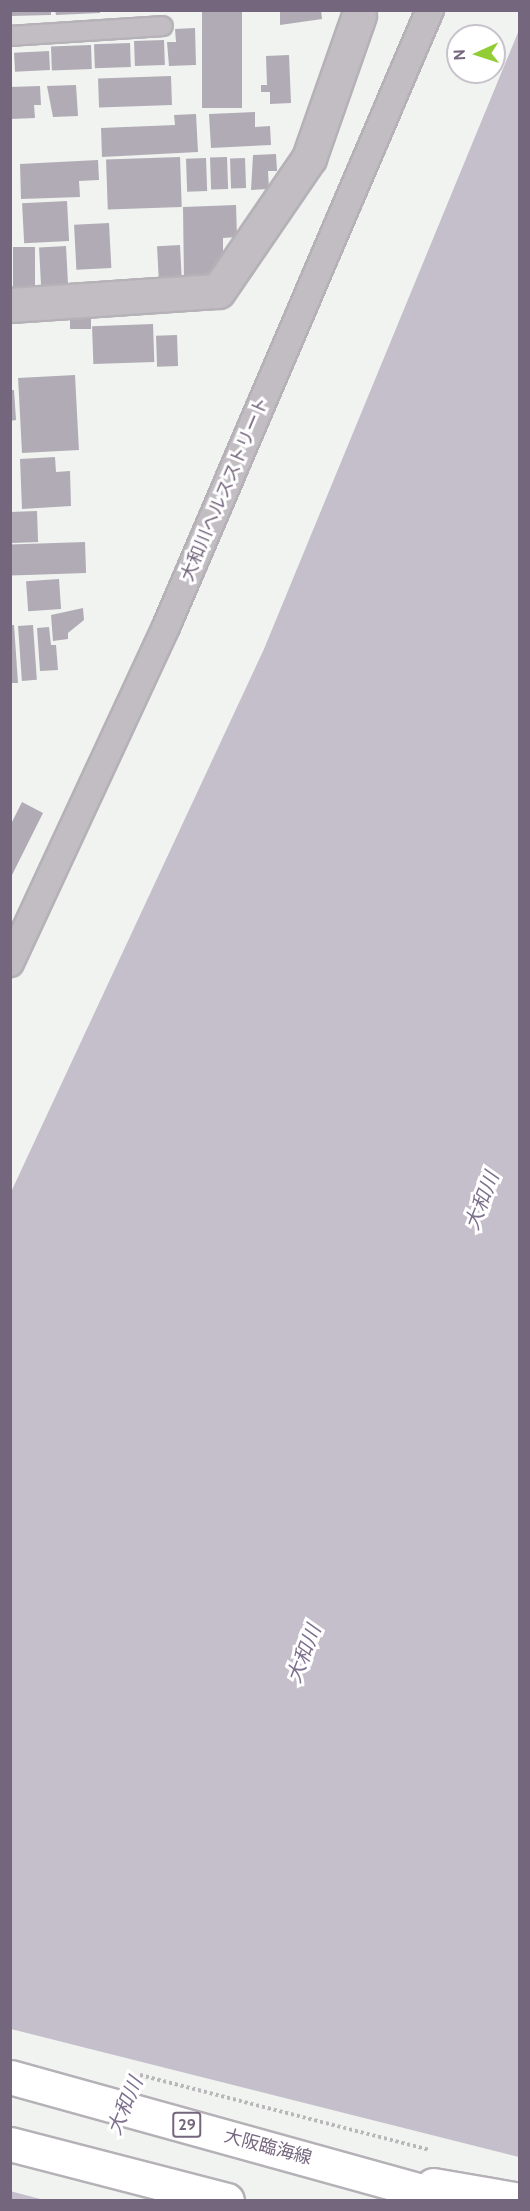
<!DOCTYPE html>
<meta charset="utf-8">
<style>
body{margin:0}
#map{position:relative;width:530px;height:2211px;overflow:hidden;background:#f0f3f0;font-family:Cabin,"Noto Sans JP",sans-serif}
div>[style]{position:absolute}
.water>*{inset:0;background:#c4bfca}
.pier>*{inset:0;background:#f0f3f0}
.building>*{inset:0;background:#b1abb5;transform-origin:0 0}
.path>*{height:4px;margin-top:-2px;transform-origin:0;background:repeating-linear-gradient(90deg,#bab7bb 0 3px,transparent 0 6px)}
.roads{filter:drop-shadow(2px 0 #b5b1b7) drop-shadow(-2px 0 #b5b1b7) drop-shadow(0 2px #b5b1b7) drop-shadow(0 -2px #b5b1b7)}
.service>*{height:18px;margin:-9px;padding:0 9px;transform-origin:9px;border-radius:9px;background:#c1bdc3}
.pedestrian>*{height:26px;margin:-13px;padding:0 13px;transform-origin:13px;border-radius:13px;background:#c1bdc3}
.minor>*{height:33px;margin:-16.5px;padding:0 16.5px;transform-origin:16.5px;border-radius:16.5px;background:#c1bdc3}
.primary>*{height:33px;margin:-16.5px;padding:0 16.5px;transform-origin:16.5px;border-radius:16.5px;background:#fff}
span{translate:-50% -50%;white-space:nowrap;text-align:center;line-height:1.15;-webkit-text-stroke:6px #fff;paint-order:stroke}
.shield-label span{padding:2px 4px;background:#fff;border:2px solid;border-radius:4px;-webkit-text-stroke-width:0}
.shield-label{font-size:16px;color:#74667d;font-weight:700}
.street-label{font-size:18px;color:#74667d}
.water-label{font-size:20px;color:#7d718e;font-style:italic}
.frame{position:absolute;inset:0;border:12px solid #74667d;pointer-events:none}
.north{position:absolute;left:446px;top:24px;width:60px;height:60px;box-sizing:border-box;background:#fff;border:2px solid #c7c2cb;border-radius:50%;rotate:267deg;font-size:16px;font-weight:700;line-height:24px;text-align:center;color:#74667d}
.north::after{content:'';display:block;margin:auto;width:21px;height:27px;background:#93cd36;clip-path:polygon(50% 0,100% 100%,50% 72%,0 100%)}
</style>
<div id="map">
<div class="water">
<div style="clip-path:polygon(519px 30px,519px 2200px,11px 2200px,11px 1192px,264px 649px)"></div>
</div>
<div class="pier">
<div style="clip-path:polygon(11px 2029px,519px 2157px,519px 2200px,44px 2200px,10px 2191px)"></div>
</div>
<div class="building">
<div style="clip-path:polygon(10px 10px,51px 10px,51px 15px,10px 16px)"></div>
<div style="clip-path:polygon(55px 10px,100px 10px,100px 13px,56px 15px)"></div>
<div style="left:202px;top:10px;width:40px;height:98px"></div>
<div style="clip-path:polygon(280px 10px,321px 10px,322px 19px,280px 25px)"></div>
<div style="clip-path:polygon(195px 28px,196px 65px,169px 66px,167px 42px,176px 42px,175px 29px)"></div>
<div style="left:164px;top:40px;width:25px;height:30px;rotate:88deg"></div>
<div style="left:130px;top:43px;width:24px;height:36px;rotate:88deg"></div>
<div style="left:91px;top:45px;width:24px;height:40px;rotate:88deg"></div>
<div style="left:49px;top:51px;width:19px;height:35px;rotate:87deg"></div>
<div style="clip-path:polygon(289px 55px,291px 103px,270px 104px,270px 92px,261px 92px,261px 85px,267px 85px,266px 56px)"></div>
<div style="left:171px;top:76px;width:29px;height:73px;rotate:88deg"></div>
<div style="clip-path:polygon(76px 85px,78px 116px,53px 117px,47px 86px)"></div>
<div style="clip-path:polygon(40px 86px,41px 105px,34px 105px,35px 118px,11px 119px,10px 87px)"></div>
<div style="clip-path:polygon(255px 112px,255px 127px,270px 126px,271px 145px,211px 148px,209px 114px)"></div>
<div style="clip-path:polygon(196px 114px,198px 152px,102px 157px,101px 128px,175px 125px,174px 115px)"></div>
<div style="clip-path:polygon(276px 154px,277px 171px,268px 171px,269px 189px,251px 190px,253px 155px)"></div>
<div style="left:180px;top:157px;width:50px;height:74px;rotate:88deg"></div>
<div style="left:227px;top:157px;width:32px;height:17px;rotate:88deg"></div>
<div style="left:206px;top:158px;width:33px;height:20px;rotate:88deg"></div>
<div style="left:245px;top:158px;width:30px;height:15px;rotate:88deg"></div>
<div style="clip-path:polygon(98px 160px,99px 180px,79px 181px,80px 197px,21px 199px,20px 164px)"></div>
<div style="left:67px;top:201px;width:40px;height:45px;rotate:87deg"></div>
<div style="clip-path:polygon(236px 205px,237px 237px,223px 238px,223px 259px,209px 281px,184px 281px,183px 207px)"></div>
<div style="left:109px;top:223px;width:45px;height:35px;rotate:87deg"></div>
<div style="left:180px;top:245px;width:43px;height:23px;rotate:87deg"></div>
<div style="left:66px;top:246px;width:43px;height:27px;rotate:87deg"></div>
<div style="left:13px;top:247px;width:22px;height:43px"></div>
<div style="left:91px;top:315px;width:14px;height:21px;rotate:90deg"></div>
<div style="left:153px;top:324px;width:38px;height:61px;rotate:88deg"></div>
<div style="left:177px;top:335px;width:31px;height:21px;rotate:88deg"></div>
<div style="left:75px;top:375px;width:75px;height:57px;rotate:87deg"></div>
<div style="clip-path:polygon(10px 390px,14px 390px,16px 420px,10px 421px)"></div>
<div style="clip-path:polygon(55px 457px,56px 472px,70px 471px,71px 506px,22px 509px,20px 459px)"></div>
<div style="left:37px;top:511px;width:31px;height:27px;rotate:88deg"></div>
<div style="left:85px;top:542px;width:31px;height:75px;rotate:88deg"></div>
<div style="left:59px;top:579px;width:30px;height:33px;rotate:86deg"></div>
<div style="clip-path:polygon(83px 608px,84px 620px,68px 633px,68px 639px,53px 641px,51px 615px)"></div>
<div style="clip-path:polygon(10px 625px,14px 625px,18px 683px,10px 683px)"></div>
<div style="left:33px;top:625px;width:55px;height:15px;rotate:86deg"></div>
<div style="clip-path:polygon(49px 627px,51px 645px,56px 645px,58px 670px,40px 671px,37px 628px)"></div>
<div style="clip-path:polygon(22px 802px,43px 813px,10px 879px,10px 826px)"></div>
</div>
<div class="path">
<div style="left:140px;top:2075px;width:299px;rotate:14.5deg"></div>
</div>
<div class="roads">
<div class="service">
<div style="left:10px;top:36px;width:153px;rotate:-3.7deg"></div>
</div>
<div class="pedestrian">
<div style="left:10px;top:963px;width:370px;rotate:-65.1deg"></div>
<div style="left:166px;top:627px;width:671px;rotate:-66.84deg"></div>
</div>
<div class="minor">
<div style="left:10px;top:305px;width:208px;rotate:-3.9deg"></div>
<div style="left:218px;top:291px;width:161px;rotate:-55.6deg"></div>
<div style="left:309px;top:158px;width:151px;rotate:-70.7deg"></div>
</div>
<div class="primary">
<div style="left:10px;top:2077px;width:462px;rotate:15.5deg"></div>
<div style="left:10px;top:2144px;width:224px;rotate:14.5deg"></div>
<div style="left:433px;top:2185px;width:88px;rotate:9.8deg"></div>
</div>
</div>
<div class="shield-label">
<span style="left:187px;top:2125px">29</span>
</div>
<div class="street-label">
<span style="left:225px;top:489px;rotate:-67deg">大和川ヘルスストリート</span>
<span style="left:268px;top:2147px;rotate:15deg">大阪臨海線</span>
</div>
<div class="water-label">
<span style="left:482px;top:1201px;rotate:-69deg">大和川</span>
<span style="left:304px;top:1654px;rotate:-69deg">大和川</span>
<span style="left:125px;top:2106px;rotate:-67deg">大和川</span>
</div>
<div class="frame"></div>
<div class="north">N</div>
</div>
